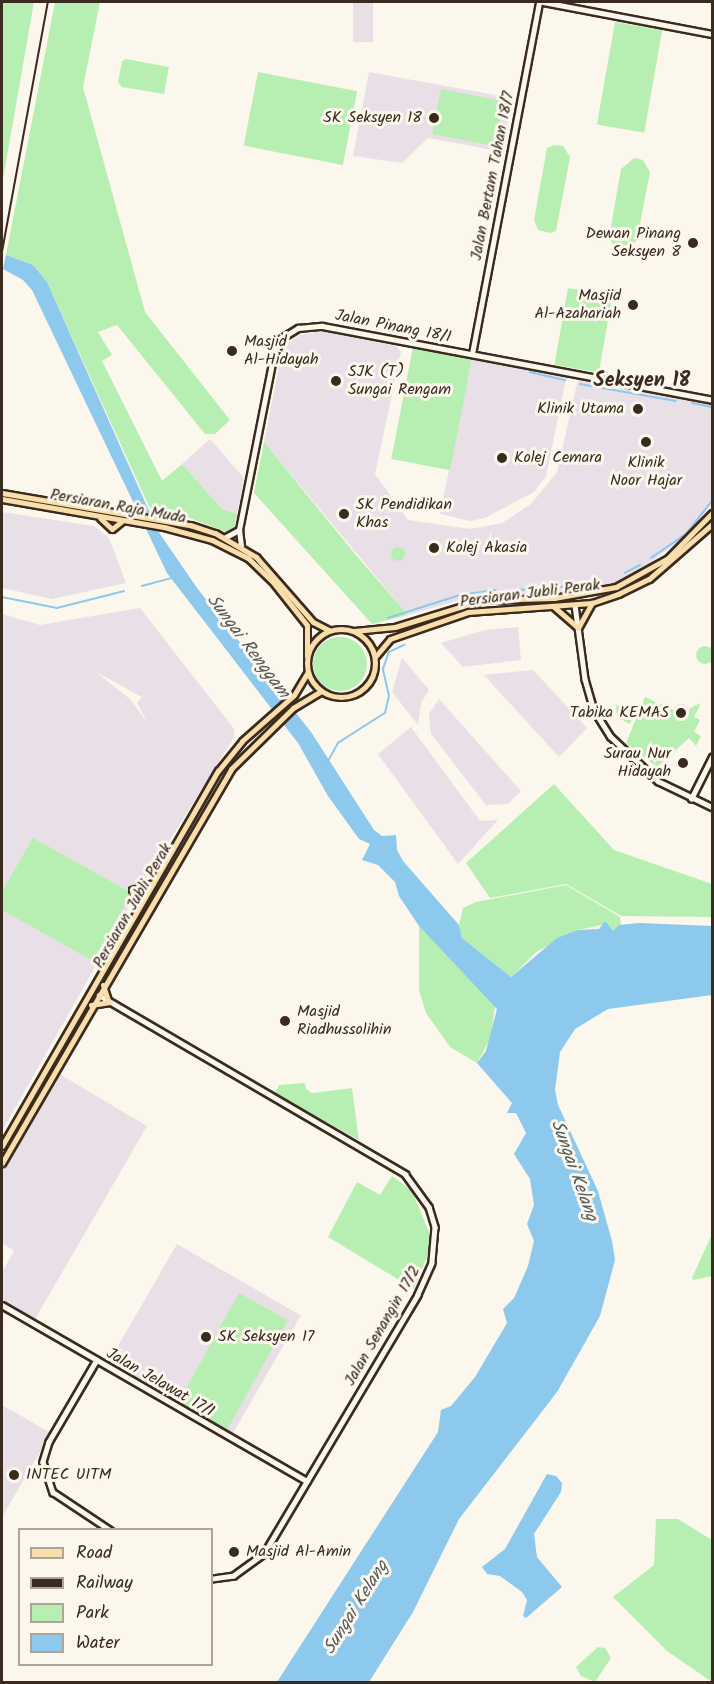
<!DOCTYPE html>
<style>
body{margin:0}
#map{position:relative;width:714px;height:1684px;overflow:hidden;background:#fbf7ec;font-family:Kalam,sans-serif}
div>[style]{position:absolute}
.built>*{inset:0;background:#e9e0e7;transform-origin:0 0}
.round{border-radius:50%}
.green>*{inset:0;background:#b7efb2;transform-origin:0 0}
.water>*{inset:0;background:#8dc8ed}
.stream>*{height:1.5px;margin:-0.75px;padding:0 0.75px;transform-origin:0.75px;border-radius:0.75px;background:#8dc8ed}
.roads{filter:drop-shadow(2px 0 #3b2a1e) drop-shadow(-2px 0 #3b2a1e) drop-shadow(0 2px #3b2a1e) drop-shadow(0 -2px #3b2a1e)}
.secondary>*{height:4.5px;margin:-2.25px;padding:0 2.25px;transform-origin:2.25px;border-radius:2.25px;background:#fbf7ec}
.primary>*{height:5px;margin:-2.5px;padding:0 2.5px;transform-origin:2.5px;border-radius:2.5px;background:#f8deab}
.primary>.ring{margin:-2.5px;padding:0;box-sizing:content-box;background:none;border:5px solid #f8deab;border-radius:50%}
.rail>*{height:1.5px;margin:-0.75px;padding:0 0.75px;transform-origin:0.75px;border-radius:0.75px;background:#3b2a1e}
.dots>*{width:16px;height:16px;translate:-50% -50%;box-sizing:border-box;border:3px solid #fbf7ec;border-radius:50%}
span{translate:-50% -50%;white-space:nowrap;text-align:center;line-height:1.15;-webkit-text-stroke:6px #fbf7ec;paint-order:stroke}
.poi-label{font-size:16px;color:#3b2a1e}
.right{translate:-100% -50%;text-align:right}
.left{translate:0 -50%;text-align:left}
.street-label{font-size:16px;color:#3b2a1e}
.water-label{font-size:18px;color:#54595c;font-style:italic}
.quarter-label{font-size:20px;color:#3b2a1e;font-weight:700}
.frame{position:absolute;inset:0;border:3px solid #3b2a1e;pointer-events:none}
.legend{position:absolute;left:18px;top:1528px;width:195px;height:138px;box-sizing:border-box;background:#fbf7ec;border:2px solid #aea59a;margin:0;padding:8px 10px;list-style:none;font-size:18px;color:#3b2a1e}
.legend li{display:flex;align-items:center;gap:12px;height:30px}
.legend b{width:30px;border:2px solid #aea59a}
</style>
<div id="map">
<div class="built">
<div style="left:353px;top:2px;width:20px;height:40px"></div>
<div style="clip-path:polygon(369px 72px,511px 98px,503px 152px,428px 138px,402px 163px,353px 156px)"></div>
<div style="clip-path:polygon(322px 331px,396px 346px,401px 352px,375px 474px,408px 520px,470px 529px,502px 523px,531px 504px,557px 472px,578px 379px,712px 403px,712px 504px,687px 535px,642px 569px,612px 585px,560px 594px,460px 600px,408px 615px,264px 442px,283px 346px,300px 335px)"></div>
<div style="clip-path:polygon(472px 358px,567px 374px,546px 476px,534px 492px,485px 518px,470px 521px,440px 514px)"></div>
<div style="clip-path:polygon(210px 439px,244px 478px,237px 514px,222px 509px,182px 464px)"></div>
<div style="clip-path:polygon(2px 512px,94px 526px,109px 538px,126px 583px,52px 599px,2px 588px)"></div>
<div style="clip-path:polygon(evenodd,140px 608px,235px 730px,233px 739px,137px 893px,2px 1131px,2px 614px,40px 625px,140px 608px,96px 672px,142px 697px,137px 703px,147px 722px,130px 699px,96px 672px)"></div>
<div style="clip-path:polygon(518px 627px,521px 660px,463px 667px,441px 643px,485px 630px)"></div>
<div style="clip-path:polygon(402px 658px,429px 690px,421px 703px,418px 725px,392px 692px)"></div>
<div style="clip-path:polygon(533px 670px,587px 728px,559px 757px,484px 675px)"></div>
<div style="clip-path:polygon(439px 699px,521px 791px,508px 804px,486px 805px,431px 734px,429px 714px)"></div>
<div class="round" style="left:673px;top:704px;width:16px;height:16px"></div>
<div style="clip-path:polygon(411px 727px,480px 821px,498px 820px,458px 864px,378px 754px)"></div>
<div style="clip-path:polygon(56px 1072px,147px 1126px,34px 1321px,2px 1302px,2px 1272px,14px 1251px,2px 1243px,2px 1169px)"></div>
<div style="left:177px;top:1244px;width:143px;height:141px;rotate:30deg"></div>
<div style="clip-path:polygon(2px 1405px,51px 1433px,2px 1517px)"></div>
</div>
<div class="green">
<div style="clip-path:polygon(2px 2px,34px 2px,2px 185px)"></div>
<div style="clip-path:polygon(55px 2px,100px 2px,83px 87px,145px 312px,230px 420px,215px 434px,205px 434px,117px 325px,98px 332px,112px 355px,102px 361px,162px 481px,182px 464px,222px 509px,237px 514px,234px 529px,226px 532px,190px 518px,152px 513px,47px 282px,33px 265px,6px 255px)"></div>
<div style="left:615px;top:22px;width:48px;height:104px;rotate:10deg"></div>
<div style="clip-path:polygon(126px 59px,169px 67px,164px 94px,122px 87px,118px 82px,122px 61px)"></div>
<div style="left:258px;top:72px;width:101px;height:75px;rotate:11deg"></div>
<div style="left:441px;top:89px;width:64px;height:46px;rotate:11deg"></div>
<div style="clip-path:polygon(554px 145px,563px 146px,570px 157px,556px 231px,550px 233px,538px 230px,534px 220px,547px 148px)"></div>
<div style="clip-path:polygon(634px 158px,643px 160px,650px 172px,637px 240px,626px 250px,615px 248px,609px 238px,621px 169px)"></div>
<div style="left:568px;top:288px;width:45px;height:78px;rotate:10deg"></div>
<div style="left:413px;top:347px;width:60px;height:114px;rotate:11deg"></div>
<div style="clip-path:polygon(264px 442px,355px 554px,408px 615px,372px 624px,254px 493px)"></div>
<div class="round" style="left:391px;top:547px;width:14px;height:14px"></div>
<div class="round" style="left:313px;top:637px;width:54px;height:54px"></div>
<div class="round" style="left:696px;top:646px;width:18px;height:18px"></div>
<div style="clip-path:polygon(645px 697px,675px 711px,673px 716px,684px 721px,690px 708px,701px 703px,694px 717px,700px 720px,694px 732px,701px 736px,696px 746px,689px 738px,657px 767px,626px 743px)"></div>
<div style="clip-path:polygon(616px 705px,634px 714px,630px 724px,617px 717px)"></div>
<div style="clip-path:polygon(554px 784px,614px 850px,712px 884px,712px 917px,621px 916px,566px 884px,490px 898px,466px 863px)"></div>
<div style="clip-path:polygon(33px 838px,132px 893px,93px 961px,2px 910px,2px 891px)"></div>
<div style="clip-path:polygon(566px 885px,620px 917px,621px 926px,613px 931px,602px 925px,578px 930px,536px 952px,511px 977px,462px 938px,459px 925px,463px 908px,476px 902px)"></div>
<div style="clip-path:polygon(419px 926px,495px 1005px,491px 1037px,477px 1063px,450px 1047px,426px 1013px,419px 990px)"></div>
<div style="clip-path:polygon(305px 1083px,306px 1089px,312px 1093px,352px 1088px,359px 1140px,275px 1093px,279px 1085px)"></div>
<div style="clip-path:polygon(392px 1176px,412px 1191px,429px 1232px,429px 1252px,414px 1289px,328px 1237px,357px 1182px,380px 1195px)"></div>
<div style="clip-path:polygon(712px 1234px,712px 1276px,693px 1280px,692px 1278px)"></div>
<div style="left:239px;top:1293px;width:56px;height:126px;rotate:29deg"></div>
<div style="clip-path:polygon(656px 1519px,678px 1519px,712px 1540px,712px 1682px,667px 1651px,613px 1597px,654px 1565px)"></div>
<div style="clip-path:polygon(598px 1647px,605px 1648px,611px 1658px,595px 1682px,581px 1676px,576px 1667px)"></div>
</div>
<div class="water">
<div style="clip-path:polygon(6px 255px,33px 265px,47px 282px,158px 531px,197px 588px,311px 732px,374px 830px,382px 836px,396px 835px,397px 850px,403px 861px,459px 925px,462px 938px,511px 977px,557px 938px,578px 930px,599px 929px,605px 921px,613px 931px,619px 925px,639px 923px,712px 926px,712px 995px,608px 1009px,575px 1029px,560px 1052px,555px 1090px,558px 1105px,598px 1191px,612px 1241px,615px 1260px,600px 1316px,557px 1392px,459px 1519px,413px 1612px,369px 1682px,277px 1682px,438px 1432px,441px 1410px,451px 1406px,475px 1377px,507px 1323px,503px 1309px,514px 1298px,528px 1266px,534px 1241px,527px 1224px,534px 1205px,530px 1179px,514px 1154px,526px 1133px,516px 1113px,507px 1113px,512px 1103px,477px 1063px,486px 1051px,497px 1009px,419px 926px,399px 896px,395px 882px,378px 865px,362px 860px,370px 844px,359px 839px,328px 796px,298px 743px,167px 573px,32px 290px,23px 280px,3px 269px)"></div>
<div style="clip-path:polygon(547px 1474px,556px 1476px,562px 1483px,561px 1492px,534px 1534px,537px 1557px,562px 1587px,526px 1618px,523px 1616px,527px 1600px,522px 1592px,500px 1576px,487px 1574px,482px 1567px,505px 1549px)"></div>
</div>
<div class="stream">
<div style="left:530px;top:372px;width:36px;rotate:13deg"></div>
<div style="left:580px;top:384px;width:97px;rotate:10deg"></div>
<div style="left:692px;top:403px;width:20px;rotate:11deg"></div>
<div style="left:651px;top:558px;width:42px;rotate:-34.4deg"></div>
<div style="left:686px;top:534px;width:42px;rotate:-51.8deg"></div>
<div style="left:625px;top:573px;width:17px;rotate:-28deg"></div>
<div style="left:142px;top:586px;width:30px;rotate:-15deg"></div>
<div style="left:519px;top:590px;width:79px;rotate:-4.3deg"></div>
<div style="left:2px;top:597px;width:56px;rotate:11.3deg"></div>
<div style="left:57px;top:608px;width:69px;rotate:-14.2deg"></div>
<div style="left:388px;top:618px;width:76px;rotate:-17.7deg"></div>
<div style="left:460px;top:595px;width:36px;rotate:-8deg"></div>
<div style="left:327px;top:763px;width:23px;rotate:-61deg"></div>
<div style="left:338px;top:743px;width:56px;rotate:-32.6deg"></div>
<div style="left:385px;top:713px;width:17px;rotate:-77deg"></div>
<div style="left:389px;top:696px;width:28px;rotate:-103deg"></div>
<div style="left:383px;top:669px;width:18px;rotate:-71deg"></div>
<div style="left:389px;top:652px;width:17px;rotate:-25deg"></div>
</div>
<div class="roads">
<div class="secondary">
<div style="left:543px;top:2px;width:172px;rotate:10.7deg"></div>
<div style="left:472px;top:354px;width:358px;rotate:-79.2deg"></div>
<div style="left:224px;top:538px;width:17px;rotate:-28deg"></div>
<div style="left:241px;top:546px;width:16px;rotate:-97deg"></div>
<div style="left:239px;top:530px;width:179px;rotate:-78.8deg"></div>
<div style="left:274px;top:354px;width:18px;rotate:-63deg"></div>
<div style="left:282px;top:338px;width:19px;rotate:-32deg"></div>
<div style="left:298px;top:328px;width:24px;rotate:-5deg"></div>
<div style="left:322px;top:326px;width:397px;rotate:10.7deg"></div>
<div style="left:575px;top:605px;width:75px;rotate:82.3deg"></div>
<div style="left:585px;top:679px;width:32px;rotate:74deg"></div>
<div style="left:594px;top:710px;width:31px;rotate:58deg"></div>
<div style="left:610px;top:736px;width:66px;rotate:43.2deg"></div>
<div style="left:658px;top:781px;width:60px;rotate:25.7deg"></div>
<div style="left:691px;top:799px;width:47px;rotate:-63.4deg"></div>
<div style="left:99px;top:995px;width:355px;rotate:30.3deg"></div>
<div style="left:405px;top:1174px;width:41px;rotate:54deg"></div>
<div style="left:429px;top:1207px;width:21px;rotate:73deg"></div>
<div style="left:435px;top:1227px;width:36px;rotate:95deg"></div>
<div style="left:432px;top:1263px;width:35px;rotate:114deg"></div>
<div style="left:418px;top:1295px;width:301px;rotate:120.7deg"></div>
<div style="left:264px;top:1554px;width:37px;rotate:144deg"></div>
<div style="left:234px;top:1576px;width:22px;rotate:172deg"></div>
<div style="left:2px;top:1305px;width:352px;rotate:30deg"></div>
<div style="left:97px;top:1360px;width:95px;rotate:120.3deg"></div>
<div style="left:49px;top:1442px;width:21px;rotate:107deg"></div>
<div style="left:43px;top:1462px;width:32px;rotate:72deg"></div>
<div style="left:53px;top:1492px;width:69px;rotate:33.7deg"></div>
</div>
<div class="primary">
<div style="left:2px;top:493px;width:191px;rotate:9.7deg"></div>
<div style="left:190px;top:525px;width:26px;rotate:18deg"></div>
<div style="left:215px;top:533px;width:48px;rotate:30.3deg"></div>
<div style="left:256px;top:557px;width:86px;rotate:48.8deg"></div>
<div style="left:313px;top:622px;width:18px;rotate:27deg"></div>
<div style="left:2px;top:499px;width:164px;rotate:9.8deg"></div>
<div style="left:164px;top:527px;width:50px;rotate:15.2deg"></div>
<div style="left:212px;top:540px;width:40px;rotate:26.6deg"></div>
<div style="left:248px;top:558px;width:33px;rotate:44deg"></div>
<div style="left:272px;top:581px;width:56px;rotate:51.5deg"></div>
<div style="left:307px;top:625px;width:31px;rotate:90deg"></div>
<div style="left:100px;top:518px;width:16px;rotate:43deg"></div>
<div style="left:112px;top:529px;width:13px;rotate:-39deg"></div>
<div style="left:553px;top:606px;width:33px;rotate:41deg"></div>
<div style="left:578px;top:628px;width:29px;rotate:-61deg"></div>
<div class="ring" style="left:307px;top:629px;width:63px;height:63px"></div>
<div style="left:354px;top:631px;width:41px;rotate:-5.6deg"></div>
<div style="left:395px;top:627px;width:91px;rotate:-17.2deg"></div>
<div style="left:482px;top:600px;width:72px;rotate:-1.6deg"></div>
<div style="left:554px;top:598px;width:63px;rotate:-10.1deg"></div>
<div style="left:616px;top:587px;width:60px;rotate:-29.1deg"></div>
<div style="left:668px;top:558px;width:63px;rotate:-45.6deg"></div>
<div style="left:375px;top:657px;width:23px;rotate:-50deg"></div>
<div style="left:390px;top:639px;width:83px;rotate:-19.1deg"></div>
<div style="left:468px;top:612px;width:124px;rotate:-4.2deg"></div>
<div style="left:592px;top:603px;width:28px;rotate:-19deg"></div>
<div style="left:618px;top:594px;width:34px;rotate:-26deg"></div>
<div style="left:649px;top:579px;width:84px;rotate:-41.1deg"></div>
<div style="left:136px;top:908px;width:18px;rotate:-103deg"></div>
<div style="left:132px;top:890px;width:22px;rotate:-18deg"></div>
<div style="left:103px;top:985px;width:16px;rotate:72deg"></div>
<div style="left:91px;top:1005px;width:19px;rotate:-9deg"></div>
<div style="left:2px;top:1146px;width:433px;rotate:-60.1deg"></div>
<div style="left:218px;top:771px;width:38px;rotate:-51deg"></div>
<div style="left:242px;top:741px;width:69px;rotate:-41.5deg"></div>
<div style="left:294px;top:695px;width:27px;rotate:-59deg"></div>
<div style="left:2px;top:1163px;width:456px;rotate:-59.8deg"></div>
<div style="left:231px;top:769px;width:87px;rotate:-44.5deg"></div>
<div style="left:293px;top:708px;width:33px;rotate:-31deg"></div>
</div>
</div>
<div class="rail">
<div style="left:2px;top:252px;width:254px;rotate:-79.6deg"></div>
</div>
<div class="dots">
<div style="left:434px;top:118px;background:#3b2a1e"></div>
<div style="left:693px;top:243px;background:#3b2a1e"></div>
<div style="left:633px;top:305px;background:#3b2a1e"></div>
<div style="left:232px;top:351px;background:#3b2a1e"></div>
<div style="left:336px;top:381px;background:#3b2a1e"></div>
<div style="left:638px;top:409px;background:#3b2a1e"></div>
<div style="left:646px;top:442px;background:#3b2a1e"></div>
<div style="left:502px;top:458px;background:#3b2a1e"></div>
<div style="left:344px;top:514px;background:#3b2a1e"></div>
<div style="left:434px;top:548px;background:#3b2a1e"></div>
<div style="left:681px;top:713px;background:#3b2a1e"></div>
<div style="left:683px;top:763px;background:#3b2a1e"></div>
<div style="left:285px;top:1021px;background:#3b2a1e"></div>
<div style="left:206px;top:1337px;background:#3b2a1e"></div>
<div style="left:14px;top:1475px;background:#3b2a1e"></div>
<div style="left:234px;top:1552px;background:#3b2a1e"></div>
</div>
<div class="poi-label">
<span class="right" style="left:422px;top:118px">SK Seksyen 18</span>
<span class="right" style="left:681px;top:243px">Dewan Pinang<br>Seksyen 8</span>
<span class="right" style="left:621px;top:305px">Masjid<br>Al-Azahariah</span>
<span class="left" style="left:244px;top:351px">Masjid<br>Al-Hidayah</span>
<span class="left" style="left:348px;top:381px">SJK (T)<br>Sungai Rengam</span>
<span class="right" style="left:624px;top:409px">Klinik Utama</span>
<span class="left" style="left:514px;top:458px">Kolej Cemara</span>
<span style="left:646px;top:472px">Klinik<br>Noor Hajar</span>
<span class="left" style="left:356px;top:514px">SK Pendidikan<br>Khas</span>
<span class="left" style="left:446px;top:548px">Kolej Akasia</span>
<span class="right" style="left:669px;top:713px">Tabika KEMAS</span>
<span class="right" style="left:671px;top:763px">Surau Nur<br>Hidayah</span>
<span class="left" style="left:297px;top:1021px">Masjid<br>Riadhussolihin</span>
<span class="left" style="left:218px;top:1337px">SK Seksyen 17</span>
<span class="left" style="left:26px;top:1475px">INTEC UITM</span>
<span class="left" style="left:246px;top:1552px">Masjid Al-Amin</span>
</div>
<div class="street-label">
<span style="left:493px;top:176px;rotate:-79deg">Jalan Bertam Tahan 18/7</span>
<span style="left:393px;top:327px;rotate:11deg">Jalan Pinang 18/1</span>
<span style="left:118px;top:507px;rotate:10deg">Persiaran Raja Muda</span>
<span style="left:530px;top:594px;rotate:-7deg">Persiaran Jubli Perak</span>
<span style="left:133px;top:906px;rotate:-60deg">Persiaran Jubli Perak</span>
<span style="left:383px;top:1326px;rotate:-60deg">Jalan Senangin 17/2</span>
<span style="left:160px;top:1383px;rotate:30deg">Jalan Jelawat 17/1</span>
</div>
<div class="water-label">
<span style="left:247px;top:647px;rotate:53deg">Sungai Renggam</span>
<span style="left:573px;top:1171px;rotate:70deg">Sungai Kelang</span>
<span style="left:357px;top:1608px;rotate:-58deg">Sungai Kelang</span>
</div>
<div class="quarter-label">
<span style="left:642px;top:381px">Seksyen 18</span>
</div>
<div class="frame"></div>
<ul class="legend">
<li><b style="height:8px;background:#f8deab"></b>Road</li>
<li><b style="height:8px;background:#3b2a1e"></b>Railway</li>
<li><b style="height:16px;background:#b7efb2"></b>Park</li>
<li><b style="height:16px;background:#8dc8ed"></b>Water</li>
</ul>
</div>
